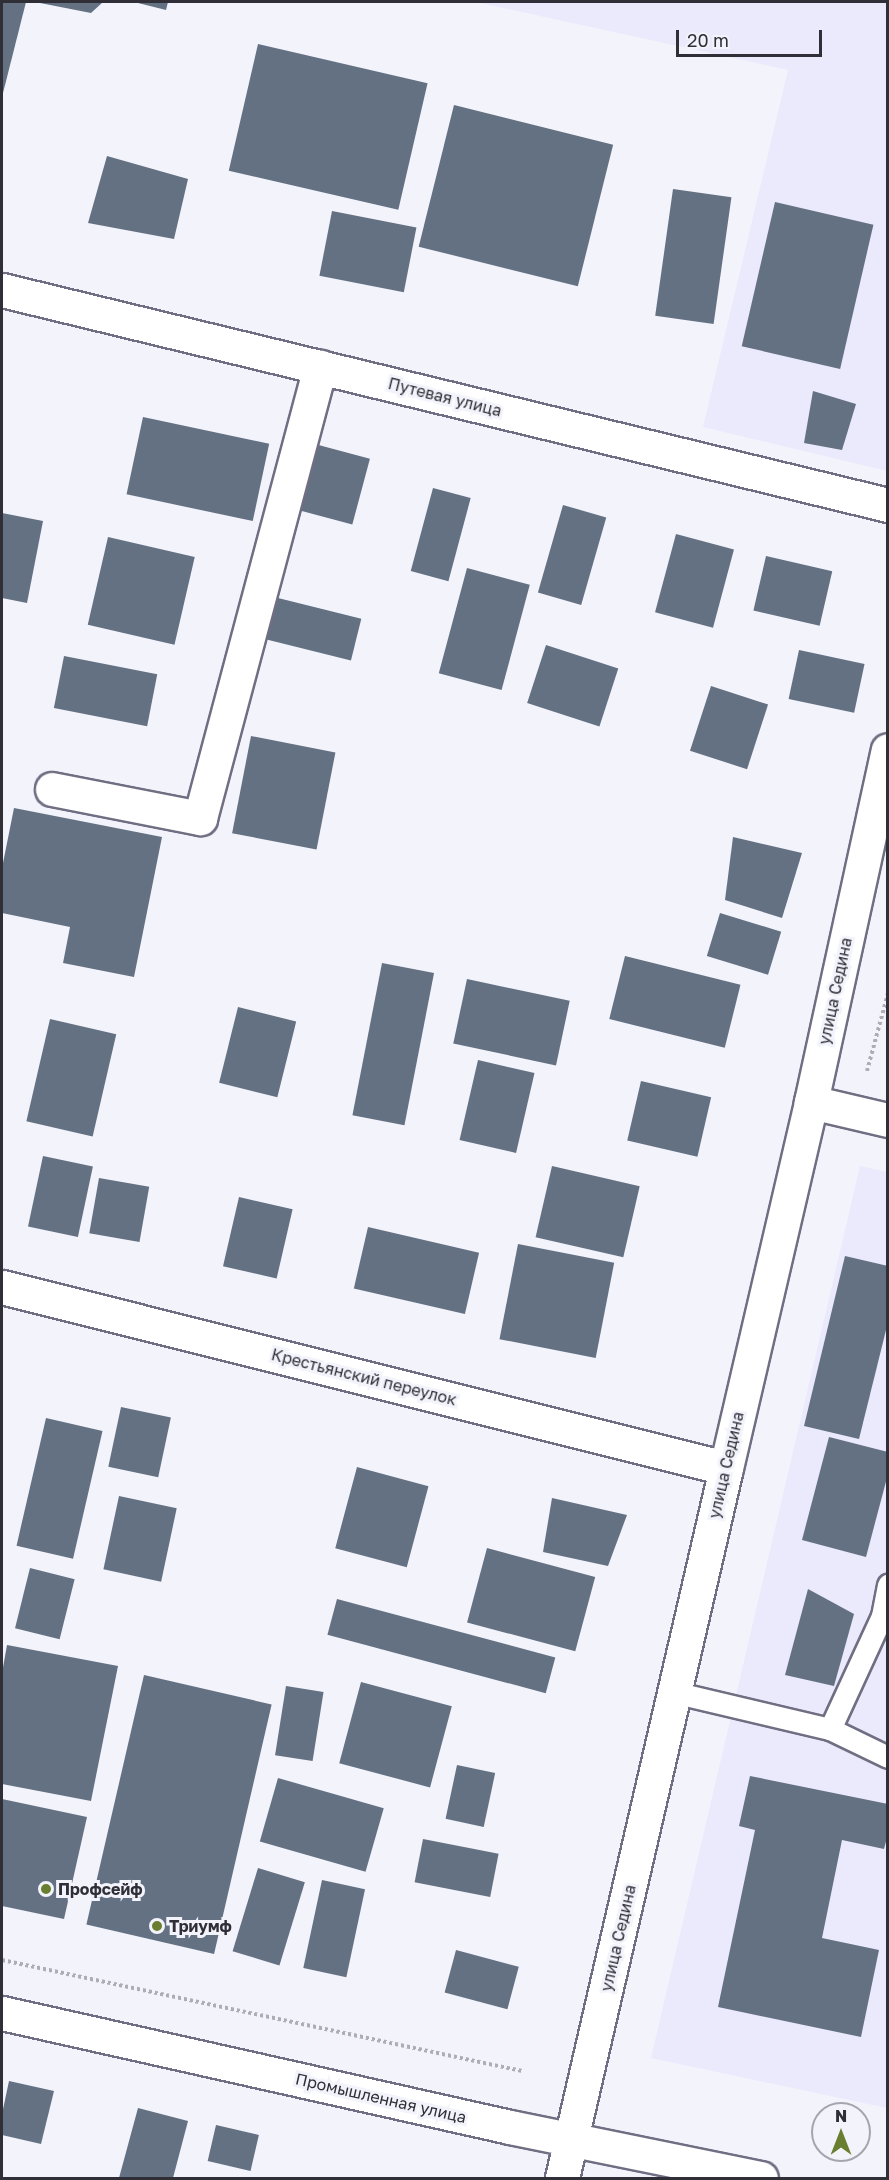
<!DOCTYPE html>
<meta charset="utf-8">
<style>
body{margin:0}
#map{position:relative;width:889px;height:2180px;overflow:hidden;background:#f3f3fc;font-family:"Golos Text",sans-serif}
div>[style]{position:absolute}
.built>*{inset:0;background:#ebeafc}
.building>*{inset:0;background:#647182;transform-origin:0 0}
.path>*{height:4px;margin-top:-2px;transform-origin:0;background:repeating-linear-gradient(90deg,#aeadb6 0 3px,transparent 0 6px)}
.roads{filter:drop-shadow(2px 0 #6f6e82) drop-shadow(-2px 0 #6f6e82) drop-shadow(0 2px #6f6e82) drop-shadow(0 -2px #6f6e82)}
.service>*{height:21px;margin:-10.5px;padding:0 10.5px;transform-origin:10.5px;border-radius:10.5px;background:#fff}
.minor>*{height:33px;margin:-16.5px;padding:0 16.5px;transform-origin:16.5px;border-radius:16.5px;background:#fff}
.secondary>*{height:33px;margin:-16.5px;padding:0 16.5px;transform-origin:16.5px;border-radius:16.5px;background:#fff}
.dots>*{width:16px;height:16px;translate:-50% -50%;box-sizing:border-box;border:3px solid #f3f3fc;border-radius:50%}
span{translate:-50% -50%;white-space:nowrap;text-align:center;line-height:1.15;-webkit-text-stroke:6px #f3f3fc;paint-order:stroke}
.street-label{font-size:16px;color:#302f38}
.poi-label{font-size:16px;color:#302f38;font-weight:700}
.left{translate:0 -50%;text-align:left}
.frame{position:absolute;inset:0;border:3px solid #302f38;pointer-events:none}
.north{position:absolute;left:811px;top:2102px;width:60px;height:60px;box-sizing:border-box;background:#f3f3fc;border:2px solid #a5a5ae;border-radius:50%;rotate:0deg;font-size:16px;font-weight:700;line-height:24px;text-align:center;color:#302f38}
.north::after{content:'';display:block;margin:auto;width:21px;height:27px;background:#697e2f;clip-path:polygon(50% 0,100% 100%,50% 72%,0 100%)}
.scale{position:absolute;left:676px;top:30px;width:146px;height:27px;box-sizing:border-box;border:3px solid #302f38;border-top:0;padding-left:8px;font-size:18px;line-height:21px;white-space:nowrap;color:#302f38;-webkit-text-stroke:4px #f3f3fc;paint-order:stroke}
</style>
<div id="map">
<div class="built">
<div style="clip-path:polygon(476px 2px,887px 2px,887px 471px,703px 427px,788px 70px)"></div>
<div style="clip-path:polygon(860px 1166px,887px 1172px,887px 2108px,651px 2058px)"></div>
</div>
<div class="building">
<div style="clip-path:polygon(2px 2px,26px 2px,2px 97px)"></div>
<div style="clip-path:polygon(134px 2px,168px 2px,166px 10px)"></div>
<div style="clip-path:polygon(40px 3px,40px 2px,103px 2px,91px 13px)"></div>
<div style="left:258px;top:44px;width:174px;height:130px;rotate:13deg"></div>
<div style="left:454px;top:105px;width:164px;height:146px;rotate:14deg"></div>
<div style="clip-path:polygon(107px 156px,188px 179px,174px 239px,88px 223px)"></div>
<div style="left:673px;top:189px;width:59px;height:128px;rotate:8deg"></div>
<div style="left:775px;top:202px;width:101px;height:148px;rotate:13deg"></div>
<div style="left:332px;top:211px;width:86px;height:66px;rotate:11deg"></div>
<div style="clip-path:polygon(813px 391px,856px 404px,842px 450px,804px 443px)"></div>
<div style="left:143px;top:417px;width:129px;height:79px;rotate:12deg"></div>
<div style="left:311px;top:443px;width:61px;height:68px;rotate:15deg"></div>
<div style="left:433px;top:488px;width:39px;height:86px;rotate:15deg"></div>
<div style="left:563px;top:505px;width:45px;height:91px;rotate:16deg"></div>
<div style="clip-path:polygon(2px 513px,43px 521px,27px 603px,2px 598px)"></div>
<div style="left:676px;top:534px;width:60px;height:81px;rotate:15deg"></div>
<div style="left:108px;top:537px;width:89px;height:90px;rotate:13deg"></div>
<div style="left:766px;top:556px;width:68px;height:56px;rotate:13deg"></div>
<div style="left:467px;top:568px;width:65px;height:109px;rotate:15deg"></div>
<div style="left:274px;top:597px;width:90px;height:43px;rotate:14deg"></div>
<div style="left:546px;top:645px;width:76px;height:61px;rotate:18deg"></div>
<div style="left:799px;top:650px;width:67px;height:50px;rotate:12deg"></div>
<div style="left:64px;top:656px;width:95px;height:53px;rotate:11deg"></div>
<div style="left:711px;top:686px;width:60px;height:68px;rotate:18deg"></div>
<div style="left:251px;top:736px;width:86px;height:99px;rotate:11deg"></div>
<div style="clip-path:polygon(14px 808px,162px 837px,134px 977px,63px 963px,70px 927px,2px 913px,2px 868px)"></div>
<div style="clip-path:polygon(733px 837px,802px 853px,782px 918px,725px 900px)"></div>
<div style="left:720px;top:913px;width:64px;height:45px;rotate:17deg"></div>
<div style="left:625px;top:956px;width:119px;height:65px;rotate:14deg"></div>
<div style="left:382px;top:963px;width:53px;height:155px;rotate:11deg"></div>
<div style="left:467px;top:979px;width:105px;height:66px;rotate:12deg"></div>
<div style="left:238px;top:1007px;width:60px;height:78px;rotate:14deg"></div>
<div style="left:50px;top:1019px;width:68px;height:105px;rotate:13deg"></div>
<div style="left:478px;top:1060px;width:58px;height:82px;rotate:13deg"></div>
<div style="left:641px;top:1081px;width:72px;height:61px;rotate:13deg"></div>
<div style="left:43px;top:1156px;width:51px;height:72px;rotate:12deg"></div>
<div style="left:552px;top:1166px;width:90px;height:73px;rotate:13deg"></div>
<div style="left:99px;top:1178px;width:51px;height:56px;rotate:10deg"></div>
<div style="left:239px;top:1197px;width:55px;height:71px;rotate:13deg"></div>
<div style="left:368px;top:1227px;width:114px;height:63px;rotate:13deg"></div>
<div style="left:518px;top:1244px;width:98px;height:97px;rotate:11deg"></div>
<div style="clip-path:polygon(845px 1256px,888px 1266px,888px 1322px,859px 1439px,804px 1426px)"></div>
<div style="left:121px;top:1407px;width:51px;height:61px;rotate:12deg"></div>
<div style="left:46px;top:1418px;width:58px;height:131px;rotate:13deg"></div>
<div style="clip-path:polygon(829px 1437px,888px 1452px,888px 1474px,866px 1557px,802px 1540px)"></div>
<div style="left:357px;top:1467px;width:74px;height:84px;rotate:15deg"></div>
<div style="left:119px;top:1496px;width:59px;height:75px;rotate:12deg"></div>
<div style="clip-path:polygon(552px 1498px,627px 1515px,608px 1566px,543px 1552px)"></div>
<div style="left:487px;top:1548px;width:112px;height:77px;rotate:15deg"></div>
<div style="left:30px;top:1568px;width:46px;height:62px;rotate:14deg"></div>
<div style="clip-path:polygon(808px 1589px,854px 1614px,834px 1686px,785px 1675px)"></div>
<div style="left:337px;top:1599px;width:226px;height:37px;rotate:15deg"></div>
<div style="clip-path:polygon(7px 1645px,118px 1666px,91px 1801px,2px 1784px,2px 1673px)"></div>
<div style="left:144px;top:1675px;width:131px;height:256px;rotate:13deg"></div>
<div style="left:361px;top:1682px;width:94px;height:84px;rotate:15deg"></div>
<div style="left:286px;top:1686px;width:38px;height:70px;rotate:9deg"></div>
<div style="left:457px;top:1765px;width:39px;height:55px;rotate:12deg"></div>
<div style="clip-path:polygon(750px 1776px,888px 1804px,888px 1834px,884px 1849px,842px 1840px,822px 1938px,879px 1950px,861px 2037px,718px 2007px,755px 1830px,739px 1826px)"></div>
<div style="left:278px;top:1778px;width:110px;height:66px;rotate:16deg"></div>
<div style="clip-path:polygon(2px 1799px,87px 1817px,64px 1919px,2px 1906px)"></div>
<div style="left:423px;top:1839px;width:77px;height:44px;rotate:11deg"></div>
<div style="left:258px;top:1868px;width:49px;height:87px;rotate:17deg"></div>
<div style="left:322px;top:1880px;width:44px;height:90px;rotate:12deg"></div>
<div style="left:456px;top:1950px;width:65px;height:44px;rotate:15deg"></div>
<div style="clip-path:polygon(9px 2081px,54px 2091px,41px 2144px,2px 2135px,2px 2114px)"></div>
<div style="clip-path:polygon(138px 2108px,188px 2121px,173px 2178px,119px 2178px)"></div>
<div style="left:216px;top:2125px;width:44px;height:37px;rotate:13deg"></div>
</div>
<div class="path">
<div style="left:867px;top:1071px;width:81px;rotate:-74.9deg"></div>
<div style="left:2px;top:1960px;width:532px;rotate:12.05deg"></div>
</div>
<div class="roads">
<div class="service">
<div style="left:673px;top:1692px;width:161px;rotate:13.3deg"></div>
<div style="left:830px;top:1729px;width:64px;rotate:25.8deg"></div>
<div style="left:830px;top:1729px;width:124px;rotate:-65.3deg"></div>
<div style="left:882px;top:1616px;width:32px;rotate:-79deg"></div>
</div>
<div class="minor">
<div style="left:2px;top:290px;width:912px;rotate:13.64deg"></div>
<div style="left:52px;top:789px;width:151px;rotate:11.1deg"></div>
<div style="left:200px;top:818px;width:467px;rotate:-75.1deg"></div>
<div style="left:811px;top:1102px;width:79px;rotate:13.2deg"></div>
<div style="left:726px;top:1468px;width:376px;rotate:-76.9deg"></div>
<div style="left:811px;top:1102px;width:360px;rotate:-77.7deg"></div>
</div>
<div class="secondary">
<div style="left:2px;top:1287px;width:746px;rotate:14.04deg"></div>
<div style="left:726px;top:1468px;width:729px;rotate:103.01deg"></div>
<div style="left:2px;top:2013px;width:521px;rotate:12.65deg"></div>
<div style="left:510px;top:2127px;width:256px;rotate:11.5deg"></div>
</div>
</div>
<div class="dots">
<div style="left:46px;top:1889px;background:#697e2f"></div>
<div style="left:157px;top:1926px;background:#697e2f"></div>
</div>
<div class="street-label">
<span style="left:445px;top:397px;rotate:14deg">Путевая улица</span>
<span style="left:835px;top:991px;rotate:-78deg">улица Седина</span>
<span style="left:364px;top:1377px;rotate:14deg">Крестьянский переулок</span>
<span style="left:726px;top:1465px;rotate:-77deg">улица Седина</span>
<span style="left:618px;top:1938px;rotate:-77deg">улица Седина</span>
<span style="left:381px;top:2098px;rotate:13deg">Промышленная улица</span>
</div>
<div class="poi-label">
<span class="left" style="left:58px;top:1889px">Профсейф</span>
<span class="left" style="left:169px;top:1926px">Триумф</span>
</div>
<div class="frame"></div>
<div class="north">N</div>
<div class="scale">20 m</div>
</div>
